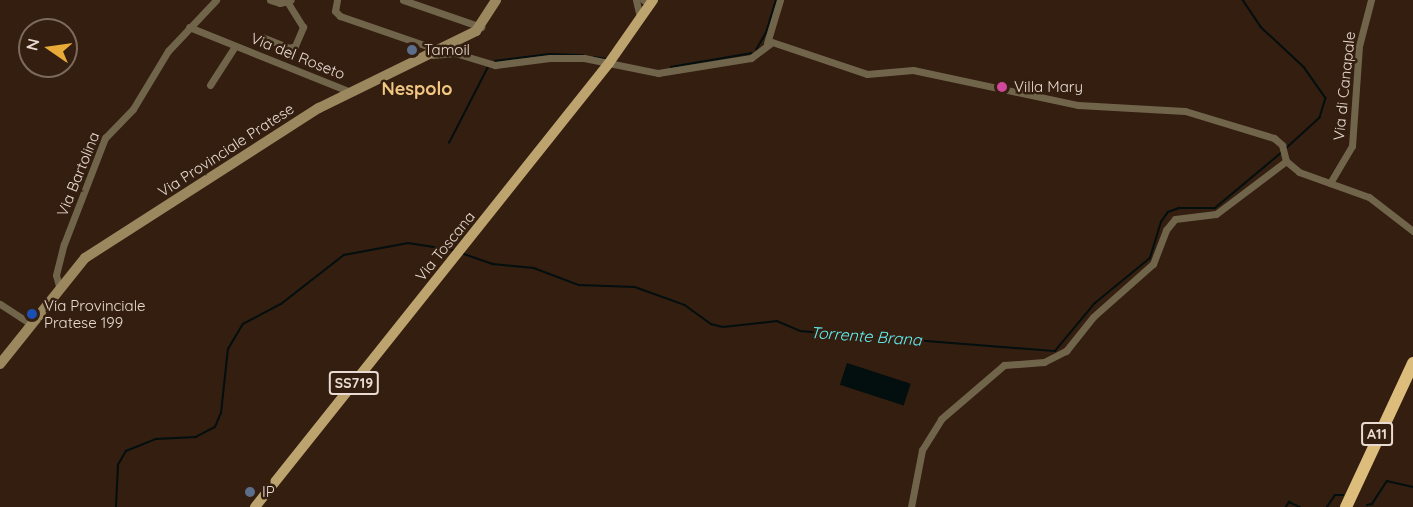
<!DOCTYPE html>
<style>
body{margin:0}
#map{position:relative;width:1413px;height:507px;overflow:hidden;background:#331e10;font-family:Quicksand,sans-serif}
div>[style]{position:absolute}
.water>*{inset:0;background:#030e0e;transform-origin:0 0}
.stream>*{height:1.5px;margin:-0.75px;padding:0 0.75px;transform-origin:0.75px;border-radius:0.75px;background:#030e0e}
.street>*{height:7px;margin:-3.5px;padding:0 3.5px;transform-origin:3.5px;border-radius:3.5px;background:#70644b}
.secondary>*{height:10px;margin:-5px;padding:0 5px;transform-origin:5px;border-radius:5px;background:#9b885f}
.primary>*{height:10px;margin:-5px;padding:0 5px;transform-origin:5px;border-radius:5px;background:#bda46f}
.highway>*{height:12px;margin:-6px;padding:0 6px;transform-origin:6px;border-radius:6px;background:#dcbd7c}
.dots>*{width:16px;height:16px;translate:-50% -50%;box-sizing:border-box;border:3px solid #331e10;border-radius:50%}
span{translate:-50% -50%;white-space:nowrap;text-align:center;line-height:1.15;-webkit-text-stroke:5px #331e10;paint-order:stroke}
.shield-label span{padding:2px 4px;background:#331e10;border:2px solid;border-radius:4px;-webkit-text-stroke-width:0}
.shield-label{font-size:14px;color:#eadbd2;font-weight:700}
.poi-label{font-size:15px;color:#eadbd2}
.left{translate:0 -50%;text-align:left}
.street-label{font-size:15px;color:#eadbd2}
.water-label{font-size:16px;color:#62eef0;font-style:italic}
.quarter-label{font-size:18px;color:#f2c782;font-weight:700}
.north{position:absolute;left:18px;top:18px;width:60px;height:60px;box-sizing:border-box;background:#331e10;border:2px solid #7c6a5e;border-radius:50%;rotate:283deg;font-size:16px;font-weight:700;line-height:24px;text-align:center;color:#eadbd2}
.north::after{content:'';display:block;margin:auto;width:21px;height:27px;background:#e8ab37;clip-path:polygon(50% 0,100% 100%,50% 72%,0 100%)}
</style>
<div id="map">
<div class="water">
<div style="left:847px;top:363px;width:67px;height:23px;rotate:18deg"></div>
</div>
<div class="stream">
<div style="left:1243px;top:0;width:32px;rotate:56deg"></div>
<div style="left:1261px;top:27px;width:59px;rotate:42.9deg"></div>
<div style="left:1304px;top:67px;width:38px;rotate:55deg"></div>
<div style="left:1326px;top:98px;width:21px;rotate:107deg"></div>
<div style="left:1320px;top:118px;width:47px;rotate:137.6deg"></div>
<div style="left:756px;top:50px;width:20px;rotate:-60deg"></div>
<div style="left:766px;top:33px;width:34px;rotate:-73deg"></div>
<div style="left:594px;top:57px;width:12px;rotate:9deg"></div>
<div style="left:495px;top:61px;width:55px;rotate:-7.3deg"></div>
<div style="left:550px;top:54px;width:33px;rotate:2deg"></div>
<div style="left:671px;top:67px;width:82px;rotate:-9.8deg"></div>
<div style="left:449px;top:143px;width:85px;rotate:-62.8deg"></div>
<div style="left:464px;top:254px;width:31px;rotate:19deg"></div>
<div style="left:493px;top:264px;width:41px;rotate:5.6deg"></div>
<div style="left:534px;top:268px;width:48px;rotate:20.7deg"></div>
<div style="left:579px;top:285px;width:56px;rotate:2deg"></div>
<div style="left:635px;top:287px;width:53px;rotate:19.8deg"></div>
<div style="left:685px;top:305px;width:32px;rotate:36deg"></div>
<div style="left:711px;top:324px;width:12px;rotate:14deg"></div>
<div style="left:723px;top:327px;width:54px;rotate:-6.3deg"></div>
<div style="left:777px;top:321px;width:25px;rotate:23deg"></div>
<div style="left:800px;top:331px;width:256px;rotate:4.5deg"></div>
<div style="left:1055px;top:351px;width:62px;rotate:-50.2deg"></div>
<div style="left:1095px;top:303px;width:71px;rotate:-39.3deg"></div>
<div style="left:1150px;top:258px;width:38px;rotate:-73deg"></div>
<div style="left:1161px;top:222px;width:12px;rotate:-55deg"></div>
<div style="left:1168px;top:212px;width:12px;rotate:-20deg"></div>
<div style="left:1179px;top:208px;width:36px"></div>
<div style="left:1215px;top:208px;width:86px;rotate:-39.8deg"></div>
<div style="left:1367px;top:505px;width:5px;rotate:-11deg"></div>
<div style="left:1372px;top:504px;width:27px;rotate:-57deg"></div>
<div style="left:1387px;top:481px;width:27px;rotate:13deg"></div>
<div style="left:116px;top:507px;width:42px;rotate:-87.3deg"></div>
<div style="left:118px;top:465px;width:16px;rotate:-60deg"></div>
<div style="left:126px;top:451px;width:32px;rotate:-22deg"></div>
<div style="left:156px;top:439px;width:40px;rotate:-2.9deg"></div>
<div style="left:196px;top:437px;width:21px;rotate:-28deg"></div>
<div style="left:215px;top:427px;width:15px;rotate:-67deg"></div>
<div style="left:221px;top:413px;width:64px;rotate:-83.8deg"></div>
<div style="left:228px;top:349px;width:29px;rotate:-59deg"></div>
<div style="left:243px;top:324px;width:43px;rotate:-27.8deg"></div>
<div style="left:281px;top:304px;width:80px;rotate:-37.9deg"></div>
<div style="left:344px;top:255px;width:65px;rotate:-10.6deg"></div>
<div style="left:408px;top:243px;width:47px;rotate:8.7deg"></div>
<div style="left:1286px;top:507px;width:6px;rotate:-59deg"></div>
<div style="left:1289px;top:502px;width:12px;rotate:24deg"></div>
<div style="left:1327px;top:507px;width:14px;rotate:-56deg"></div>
<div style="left:1335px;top:495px;width:8px"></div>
</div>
<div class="street">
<div style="left:270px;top:0;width:10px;rotate:17deg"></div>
<div style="left:280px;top:3px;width:11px;rotate:-15deg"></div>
<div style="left:337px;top:0;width:11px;rotate:100deg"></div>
<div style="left:335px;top:11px;width:7px;rotate:45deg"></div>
<div style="left:340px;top:16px;width:105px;rotate:19deg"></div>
<div style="left:403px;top:0;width:83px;rotate:19.1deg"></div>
<div style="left:636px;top:0;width:18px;rotate:77deg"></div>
<div style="left:643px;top:0;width:9px;rotate:27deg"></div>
<div style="left:189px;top:27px;width:175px;rotate:21.9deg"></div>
<div style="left:262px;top:37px;width:29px;rotate:22deg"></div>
<div style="left:289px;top:48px;width:6px;rotate:-18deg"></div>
<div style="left:295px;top:46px;width:21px;rotate:-67deg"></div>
<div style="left:303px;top:27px;width:28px;rotate:-122deg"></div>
<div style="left:767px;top:43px;width:45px;rotate:-73.2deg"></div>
<div style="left:433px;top:55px;width:22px;rotate:-5deg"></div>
<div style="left:455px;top:53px;width:42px;rotate:16.7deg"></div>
<div style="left:495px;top:65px;width:55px;rotate:-7.3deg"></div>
<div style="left:550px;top:58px;width:34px"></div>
<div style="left:584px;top:58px;width:76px;rotate:11.5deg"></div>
<div style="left:658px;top:73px;width:94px;rotate:-9.2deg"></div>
<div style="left:751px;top:58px;width:26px;rotate:-37deg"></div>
<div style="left:772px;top:42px;width:100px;rotate:18.6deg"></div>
<div style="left:867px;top:74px;width:46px;rotate:-5deg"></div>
<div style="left:913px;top:70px;width:169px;rotate:12deg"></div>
<div style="left:1078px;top:105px;width:107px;rotate:3.2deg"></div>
<div style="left:1185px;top:111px;width:93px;rotate:16.9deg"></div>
<div style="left:1274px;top:138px;width:11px;rotate:41deg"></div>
<div style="left:1282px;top:145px;width:16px;rotate:76deg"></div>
<div style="left:210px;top:85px;width:46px;rotate:-57.3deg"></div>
<div style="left:1286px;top:161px;width:17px;rotate:40deg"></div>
<div style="left:1299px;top:172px;width:74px;rotate:19.7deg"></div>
<div style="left:1369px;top:197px;width:56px;rotate:37.7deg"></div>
<div style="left:1330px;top:183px;width:43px;rotate:-59.3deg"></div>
<div style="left:1352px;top:146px;width:100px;rotate:-86deg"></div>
<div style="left:1359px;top:46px;width:48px;rotate:-75.4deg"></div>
<div style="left:59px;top:286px;width:11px;rotate:-105deg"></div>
<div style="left:56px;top:275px;width:32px;rotate:-76deg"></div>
<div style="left:64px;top:244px;width:114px;rotate:-68.9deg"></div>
<div style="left:105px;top:138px;width:40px;rotate:-46deg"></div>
<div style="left:133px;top:109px;width:68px;rotate:-58.9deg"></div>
<div style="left:168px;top:51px;width:70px;rotate:-46.7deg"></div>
<div style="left:0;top:304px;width:37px;rotate:33deg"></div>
<div style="left:911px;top:507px;width:58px;rotate:-79.1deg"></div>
<div style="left:922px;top:450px;width:36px;rotate:-58deg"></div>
<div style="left:941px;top:419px;width:83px;rotate:-40.6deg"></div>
<div style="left:1004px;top:365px;width:40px;rotate:-4.3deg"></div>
<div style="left:1044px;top:362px;width:25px;rotate:-27deg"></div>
<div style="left:1066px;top:351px;width:43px;rotate:-51.5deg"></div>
<div style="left:1093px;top:317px;width:80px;rotate:-41.5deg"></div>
<div style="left:1153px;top:264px;width:36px;rotate:-69deg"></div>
<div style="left:1166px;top:230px;width:14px;rotate:-51deg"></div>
<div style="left:1175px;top:219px;width:41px;rotate:-7deg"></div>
<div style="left:1216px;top:214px;width:88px;rotate:-37.1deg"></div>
</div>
<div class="secondary">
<div style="left:0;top:364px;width:136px;rotate:-51.3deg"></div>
<div style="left:85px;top:258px;width:278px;rotate:-32.7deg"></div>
<div style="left:319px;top:108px;width:175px;rotate:-26.1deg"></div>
<div style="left:476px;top:31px;width:37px;rotate:-57deg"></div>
</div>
<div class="primary">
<div style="left:255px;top:507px;width:568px;rotate:-51.43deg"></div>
<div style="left:609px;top:63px;width:77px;rotate:-55.1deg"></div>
</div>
<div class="highway">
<div style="left:1346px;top:507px;width:159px;rotate:-65deg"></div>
</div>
<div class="dots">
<div style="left:412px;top:50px;background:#5c6f8a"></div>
<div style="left:1002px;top:87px;background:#d1479c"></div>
<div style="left:32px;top:314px;background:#1a4fb4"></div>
<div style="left:250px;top:492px;background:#5c6f8a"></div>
</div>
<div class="shield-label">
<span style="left:354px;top:383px">SS719</span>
<span style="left:1377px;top:434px">A11</span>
</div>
<div class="poi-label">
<span class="left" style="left:424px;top:50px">Tamoil</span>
<span class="left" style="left:1014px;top:87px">Villa Mary</span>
<span class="left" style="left:44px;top:314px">Via Provinciale<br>Pratese 199</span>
<span class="left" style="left:262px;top:492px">IP</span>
</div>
<div class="street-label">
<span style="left:298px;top:56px;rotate:22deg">Via del Roseto</span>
<span style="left:1344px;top:86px;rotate:-84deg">Via di Canapale</span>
<span style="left:226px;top:150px;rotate:-33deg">Via Provinciale Pratese</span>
<span style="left:78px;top:174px;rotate:-68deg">Via Bartolina</span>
<span style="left:445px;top:246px;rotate:-51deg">Via Toscana</span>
</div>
<div class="water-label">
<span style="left:866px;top:336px;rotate:4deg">Torrente Brana</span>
</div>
<div class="quarter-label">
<span style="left:417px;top:89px">Nespolo</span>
</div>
<div class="north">N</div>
</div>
